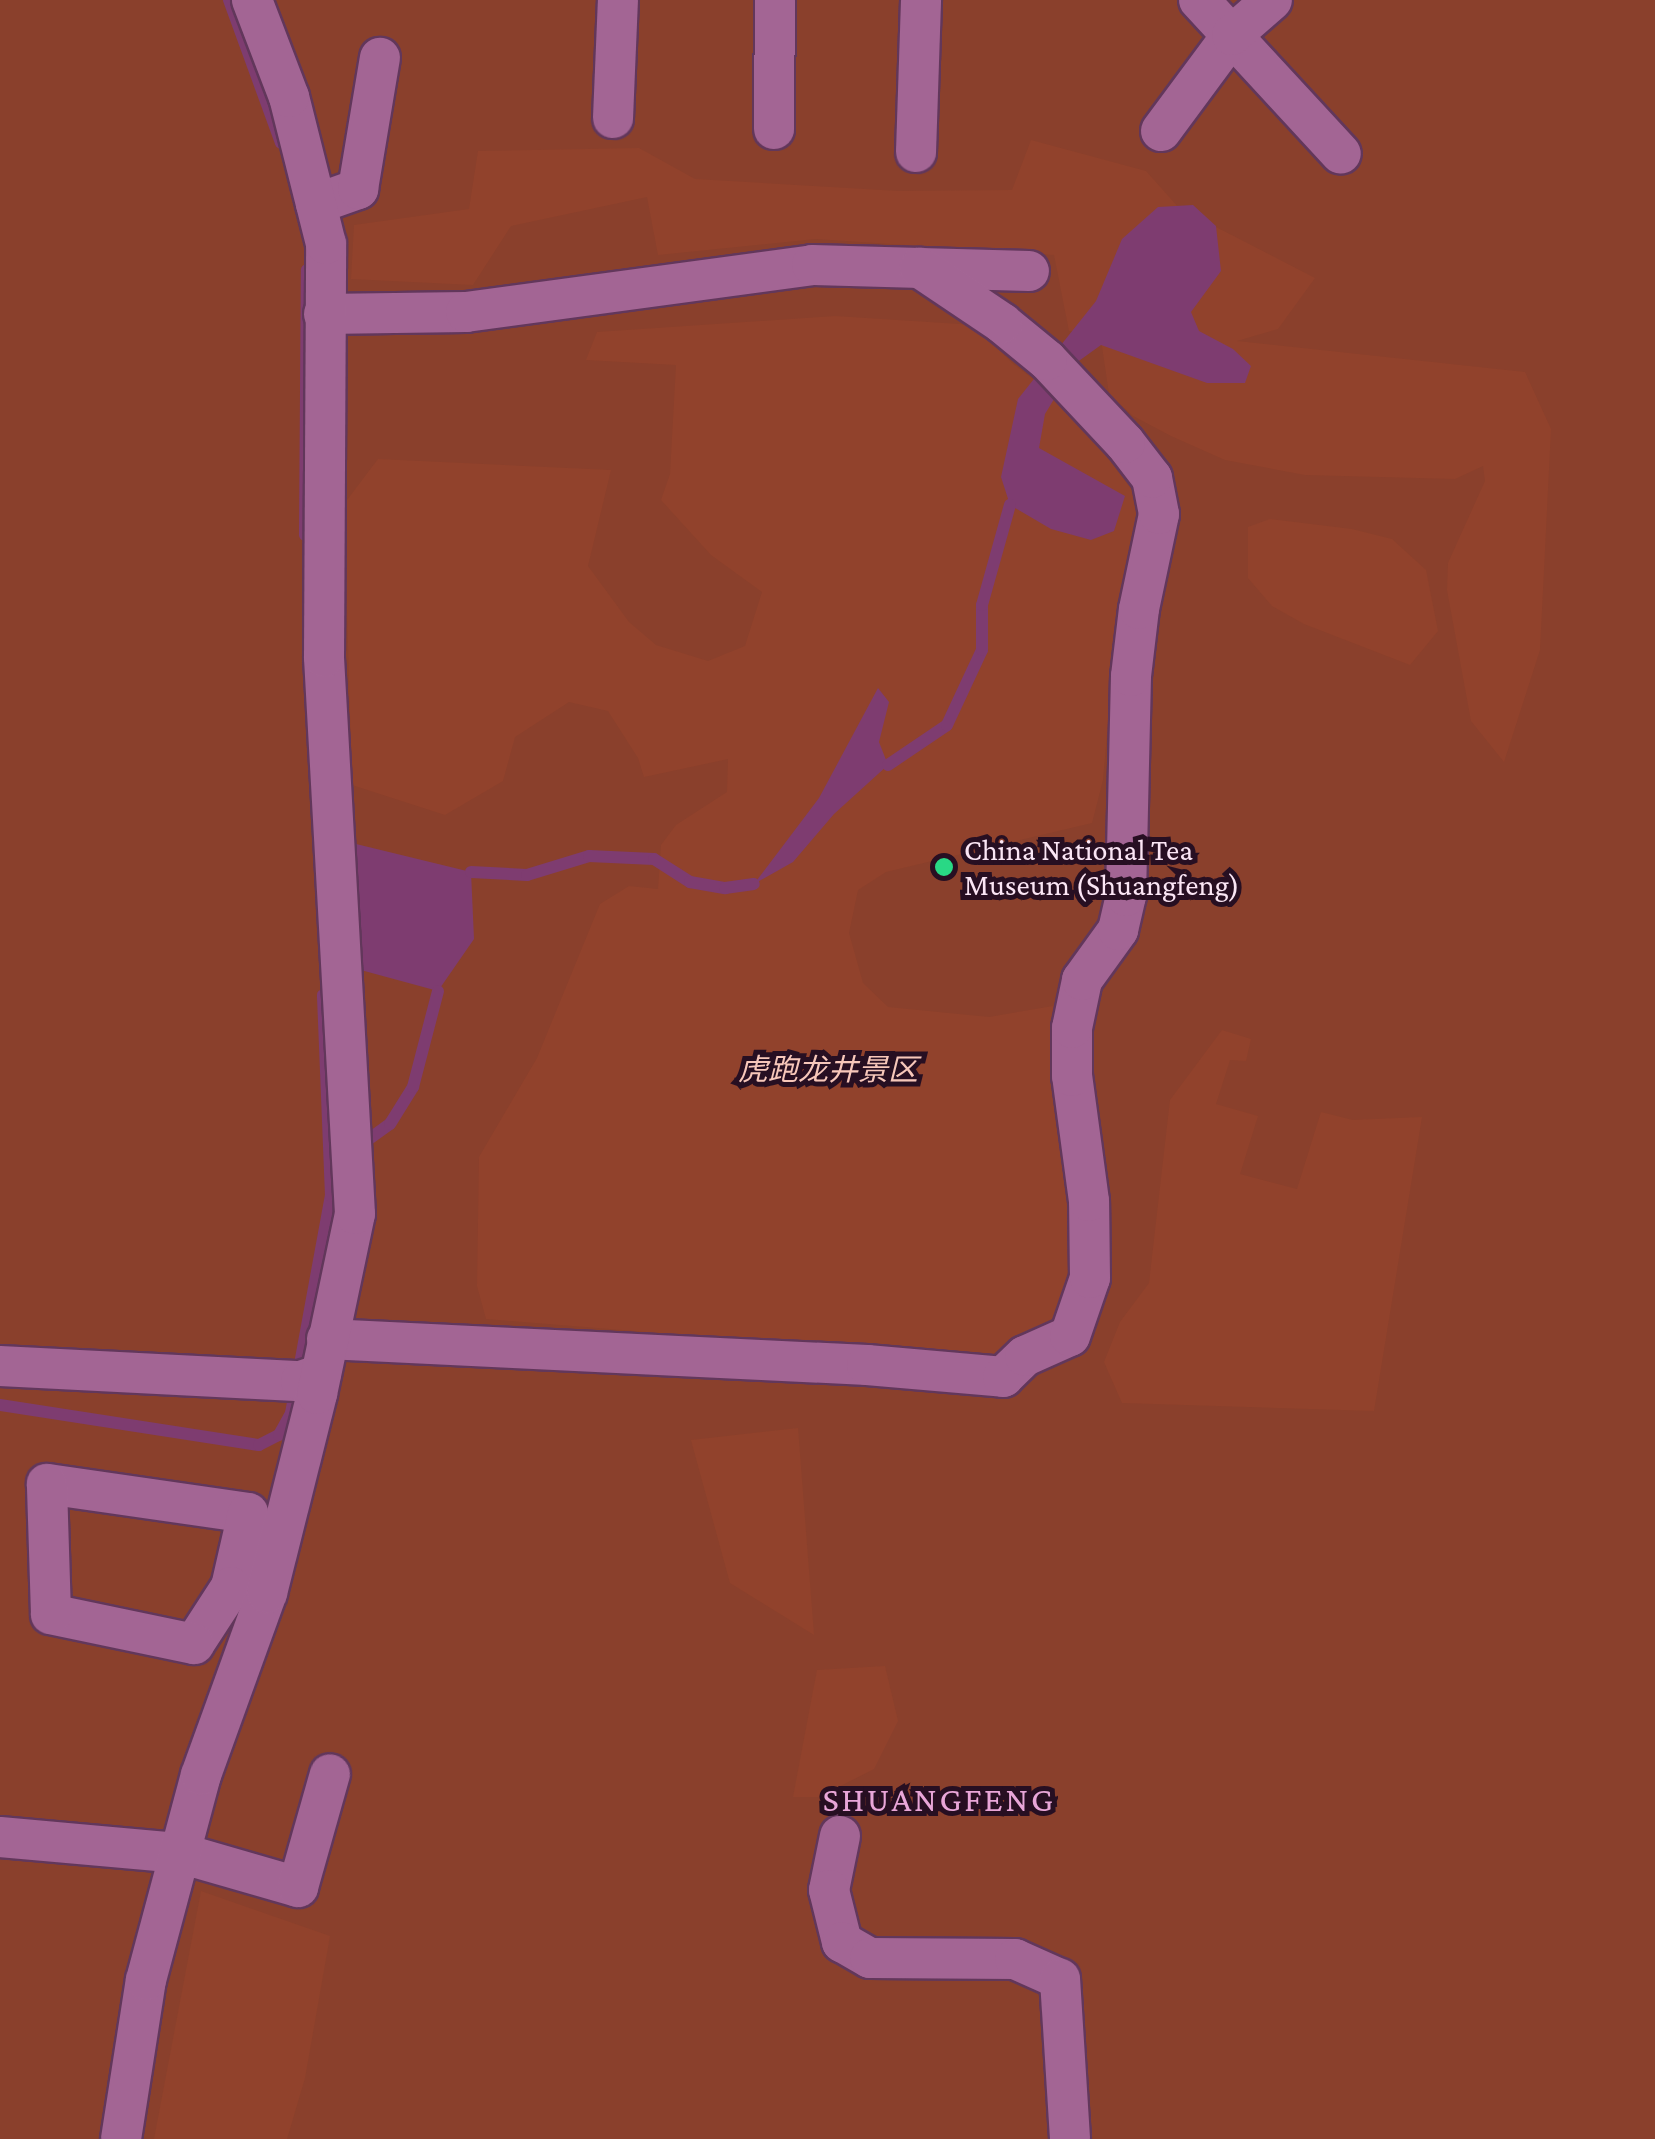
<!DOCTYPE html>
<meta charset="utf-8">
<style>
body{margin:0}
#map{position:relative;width:1655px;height:2139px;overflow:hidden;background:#4f1744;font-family:"Crimson Pro","Noto Sans SC",serif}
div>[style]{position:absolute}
.green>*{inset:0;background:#8a402c;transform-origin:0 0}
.forest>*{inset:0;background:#91422c}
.water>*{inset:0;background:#7e3c70}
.stream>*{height:12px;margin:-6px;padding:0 6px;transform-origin:6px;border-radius:6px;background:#7e3c70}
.roads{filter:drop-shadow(2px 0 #62375b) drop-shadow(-2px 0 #62375b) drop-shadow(0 2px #62375b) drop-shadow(0 -2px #62375b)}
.minor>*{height:40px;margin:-20px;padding:0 20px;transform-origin:20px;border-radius:20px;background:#a36594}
.dots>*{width:28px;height:28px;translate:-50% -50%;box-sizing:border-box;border:5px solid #270f22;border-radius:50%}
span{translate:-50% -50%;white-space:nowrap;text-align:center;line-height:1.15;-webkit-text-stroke:10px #270f22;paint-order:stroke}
.poi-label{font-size:30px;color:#fbe6f5}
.left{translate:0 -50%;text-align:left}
.park-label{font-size:30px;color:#f7c7ba;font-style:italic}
.quarter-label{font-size:35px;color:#e8a6d8;letter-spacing:2.5px}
</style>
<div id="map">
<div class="green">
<div style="left:0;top:0;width:1655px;height:2139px"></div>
</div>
<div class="forest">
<div style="clip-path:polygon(1031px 140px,1146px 171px,1179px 208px,1315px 278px,1278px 329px,1237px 341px,1525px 372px,1551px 429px,1540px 650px,1504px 762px,1471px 721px,1447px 590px,1448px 563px,1485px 481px,1483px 466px,1455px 479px,1305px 475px,1225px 460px,1171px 436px,1133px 416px,1109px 394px,1100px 333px,1069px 331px,1054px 255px,816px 239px,658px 255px,647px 197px,511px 226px,473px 285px,351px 279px,354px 225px,469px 209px,478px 151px,639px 148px,695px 179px,899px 191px,1012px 190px)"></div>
<div style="clip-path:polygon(835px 316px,975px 325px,1012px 363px,1042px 386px,1107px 457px,1132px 490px,1139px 516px,1118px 611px,1103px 780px,1092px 823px,886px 872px,858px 890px,849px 933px,863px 983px,888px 1007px,989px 1017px,1053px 1006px,1073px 1279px,1060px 1314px,992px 1360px,486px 1319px,477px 1286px,479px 1157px,537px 1058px,600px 904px,629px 886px,658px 889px,661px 845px,676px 825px,727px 792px,728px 759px,644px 777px,638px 758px,608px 711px,569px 702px,515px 737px,503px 781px,445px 815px,352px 785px,344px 504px,378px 459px,611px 470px,588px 566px,629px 622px,656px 645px,708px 661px,745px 646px,762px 592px,711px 555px,661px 500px,670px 474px,676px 365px,586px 360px,597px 332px)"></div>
<div style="clip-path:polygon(1270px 519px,1352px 529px,1392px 539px,1426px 570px,1438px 631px,1410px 665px,1304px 624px,1272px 606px,1248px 578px,1248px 527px)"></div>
<div style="clip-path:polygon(1222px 1030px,1251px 1039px,1246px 1061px,1230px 1060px,1216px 1104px,1258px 1116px,1240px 1174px,1297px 1189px,1321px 1112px,1353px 1120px,1422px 1117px,1374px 1411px,1122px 1403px,1104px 1362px,1120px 1322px,1149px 1283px,1170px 1100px)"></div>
<div style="clip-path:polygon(798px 1428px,814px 1635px,730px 1583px,691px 1440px)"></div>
<div style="clip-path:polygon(885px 1666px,898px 1721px,874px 1769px,819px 1797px,793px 1797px,817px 1670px)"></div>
<div style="clip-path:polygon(201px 1891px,330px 1936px,305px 2078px,287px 2139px,154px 2139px)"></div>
</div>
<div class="water">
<div style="clip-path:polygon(1193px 205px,1216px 226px,1221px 271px,1191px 312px,1199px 331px,1233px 349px,1251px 366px,1245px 383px,1207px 383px,1101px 345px,1076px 363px,1045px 414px,1039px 448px,1125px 496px,1114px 531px,1091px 540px,1051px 529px,1010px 505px,1001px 477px,1018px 399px,1096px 301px,1122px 239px,1158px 207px)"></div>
<div style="clip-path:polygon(878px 688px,889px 702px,879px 742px,888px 765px,834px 814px,793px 862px,754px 884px,819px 798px)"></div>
<div style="clip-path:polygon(352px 843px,471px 872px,474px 939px,438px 991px,357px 969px)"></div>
</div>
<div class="stream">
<div style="left:229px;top:0;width:152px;rotate:70deg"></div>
<div style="left:305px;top:535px;width:265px;rotate:-89.6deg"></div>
<div style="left:888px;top:765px;width:71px;rotate:-34.1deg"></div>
<div style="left:947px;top:725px;width:83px;rotate:-65deg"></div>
<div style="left:982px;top:650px;width:45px;rotate:-90deg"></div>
<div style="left:982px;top:605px;width:104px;rotate:-74.4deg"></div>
<div style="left:471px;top:872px;width:56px;rotate:3.1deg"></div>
<div style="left:527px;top:875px;width:65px;rotate:-17deg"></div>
<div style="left:589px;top:856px;width:65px;rotate:2.6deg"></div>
<div style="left:654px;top:859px;width:43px;rotate:32.6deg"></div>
<div style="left:690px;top:882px;width:36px;rotate:10deg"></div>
<div style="left:725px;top:888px;width:29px;rotate:-8deg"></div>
<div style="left:358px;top:1147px;width:39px;rotate:-36deg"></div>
<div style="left:390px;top:1124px;width:44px;rotate:-58.1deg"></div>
<div style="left:413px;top:1087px;width:99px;rotate:-75.4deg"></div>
<div style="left:0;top:1405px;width:262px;rotate:8.8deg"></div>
<div style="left:259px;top:1445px;width:22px;rotate:-27deg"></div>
<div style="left:279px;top:1435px;width:25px;rotate:-61deg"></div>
<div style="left:291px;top:1413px;width:221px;rotate:-79.6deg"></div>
<div style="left:331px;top:1196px;width:201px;rotate:-92.3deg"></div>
</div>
<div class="roads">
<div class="minor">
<div style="left:1199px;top:0;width:209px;rotate:47.3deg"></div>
<div style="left:613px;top:118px;width:118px;rotate:-87.6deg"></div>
<div style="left:774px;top:129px;width:129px;rotate:-89.6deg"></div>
<div style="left:1161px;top:131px;width:119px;rotate:-53.5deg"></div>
<div style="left:1232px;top:35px;width:53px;rotate:-41.2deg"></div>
<div style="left:916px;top:152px;width:152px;rotate:-88.1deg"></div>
<div style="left:316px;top:204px;width:45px;rotate:-19.7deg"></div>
<div style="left:358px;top:189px;width:133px;rotate:-80.5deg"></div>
<div style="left:324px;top:314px;width:142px;rotate:-0.8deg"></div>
<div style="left:466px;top:312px;width:349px;rotate:-7.7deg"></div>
<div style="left:812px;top:265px;width:217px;rotate:1.6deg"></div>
<div style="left:327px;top:1339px;width:541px;rotate:2.76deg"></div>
<div style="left:867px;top:1365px;width:137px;rotate:5deg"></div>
<div style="left:1003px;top:1377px;width:30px;rotate:-44deg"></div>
<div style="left:1025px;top:1356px;width:49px;rotate:-24deg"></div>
<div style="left:1070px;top:1336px;width:61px;rotate:-71deg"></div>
<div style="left:1090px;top:1278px;width:77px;rotate:-90.7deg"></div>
<div style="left:1089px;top:1201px;width:126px;rotate:-97.7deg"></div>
<div style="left:1072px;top:1076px;width:48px;rotate:-90deg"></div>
<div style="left:1072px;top:1028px;width:49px;rotate:-78.2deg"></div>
<div style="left:1082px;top:980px;width:62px;rotate:-54.2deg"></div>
<div style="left:1118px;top:930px;width:35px;rotate:-77deg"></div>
<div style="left:1126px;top:896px;width:220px;rotate:-88.7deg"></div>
<div style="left:1131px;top:676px;width:67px;rotate:-83.2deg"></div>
<div style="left:1139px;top:609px;width:97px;rotate:-78.1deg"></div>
<div style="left:1159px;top:514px;width:37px;rotate:-101deg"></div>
<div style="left:1152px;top:478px;width:44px;rotate:-127.6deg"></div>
<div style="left:1125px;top:443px;width:114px;rotate:-133.2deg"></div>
<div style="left:1047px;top:360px;width:58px;rotate:-140.6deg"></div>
<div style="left:1002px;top:323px;width:99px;rotate:-146.1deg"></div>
<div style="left:0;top:1366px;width:301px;rotate:2.9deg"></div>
<div style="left:301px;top:1381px;width:21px;rotate:-19deg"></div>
<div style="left:47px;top:1484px;width:203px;rotate:8.2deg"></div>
<div style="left:248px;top:1513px;width:76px;rotate:102.9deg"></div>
<div style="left:231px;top:1587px;width:68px;rotate:123deg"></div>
<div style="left:194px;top:1644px;width:146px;rotate:-168.2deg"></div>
<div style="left:51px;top:1614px;width:130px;rotate:-91.8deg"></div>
<div style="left:840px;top:1836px;width:55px;rotate:101.5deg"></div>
<div style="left:829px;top:1890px;width:54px;rotate:76deg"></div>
<div style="left:842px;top:1942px;width:32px;rotate:30deg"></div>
<div style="left:870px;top:1958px;width:145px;rotate:0.4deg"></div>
<div style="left:1015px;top:1959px;width:49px;rotate:24deg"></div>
<div style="left:1060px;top:1979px;width:160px;rotate:86.4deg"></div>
<div style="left:0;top:1837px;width:181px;rotate:5.1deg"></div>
<div style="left:180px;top:1853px;width:123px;rotate:16.1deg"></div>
<div style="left:298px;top:1887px;width:117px;rotate:-74.2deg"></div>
<div style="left:121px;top:2139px;width:161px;rotate:-81.1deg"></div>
<div style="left:146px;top:1980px;width:212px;rotate:-75deg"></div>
<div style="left:201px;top:1775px;width:194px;rotate:-70.1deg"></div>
<div style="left:267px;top:1593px;width:205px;rotate:-75.9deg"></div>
<div style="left:317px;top:1394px;width:184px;rotate:-78.1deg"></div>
<div style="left:355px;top:1214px;width:558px;rotate:-93.19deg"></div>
<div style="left:324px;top:657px;width:413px;rotate:-89.7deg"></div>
<div style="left:326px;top:244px;width:152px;rotate:-104.1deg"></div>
<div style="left:289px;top:97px;width:104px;rotate:-110.9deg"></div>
</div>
</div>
<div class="dots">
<div style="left:944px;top:867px;background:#29d885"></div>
</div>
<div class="poi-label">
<span class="left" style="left:964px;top:867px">China National Tea<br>Museum (Shuangfeng)</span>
</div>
<div class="park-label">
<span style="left:828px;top:1070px">虎跑龙井景区</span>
</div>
<div class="quarter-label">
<span style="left:939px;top:1800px">SHUANGFENG</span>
</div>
</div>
